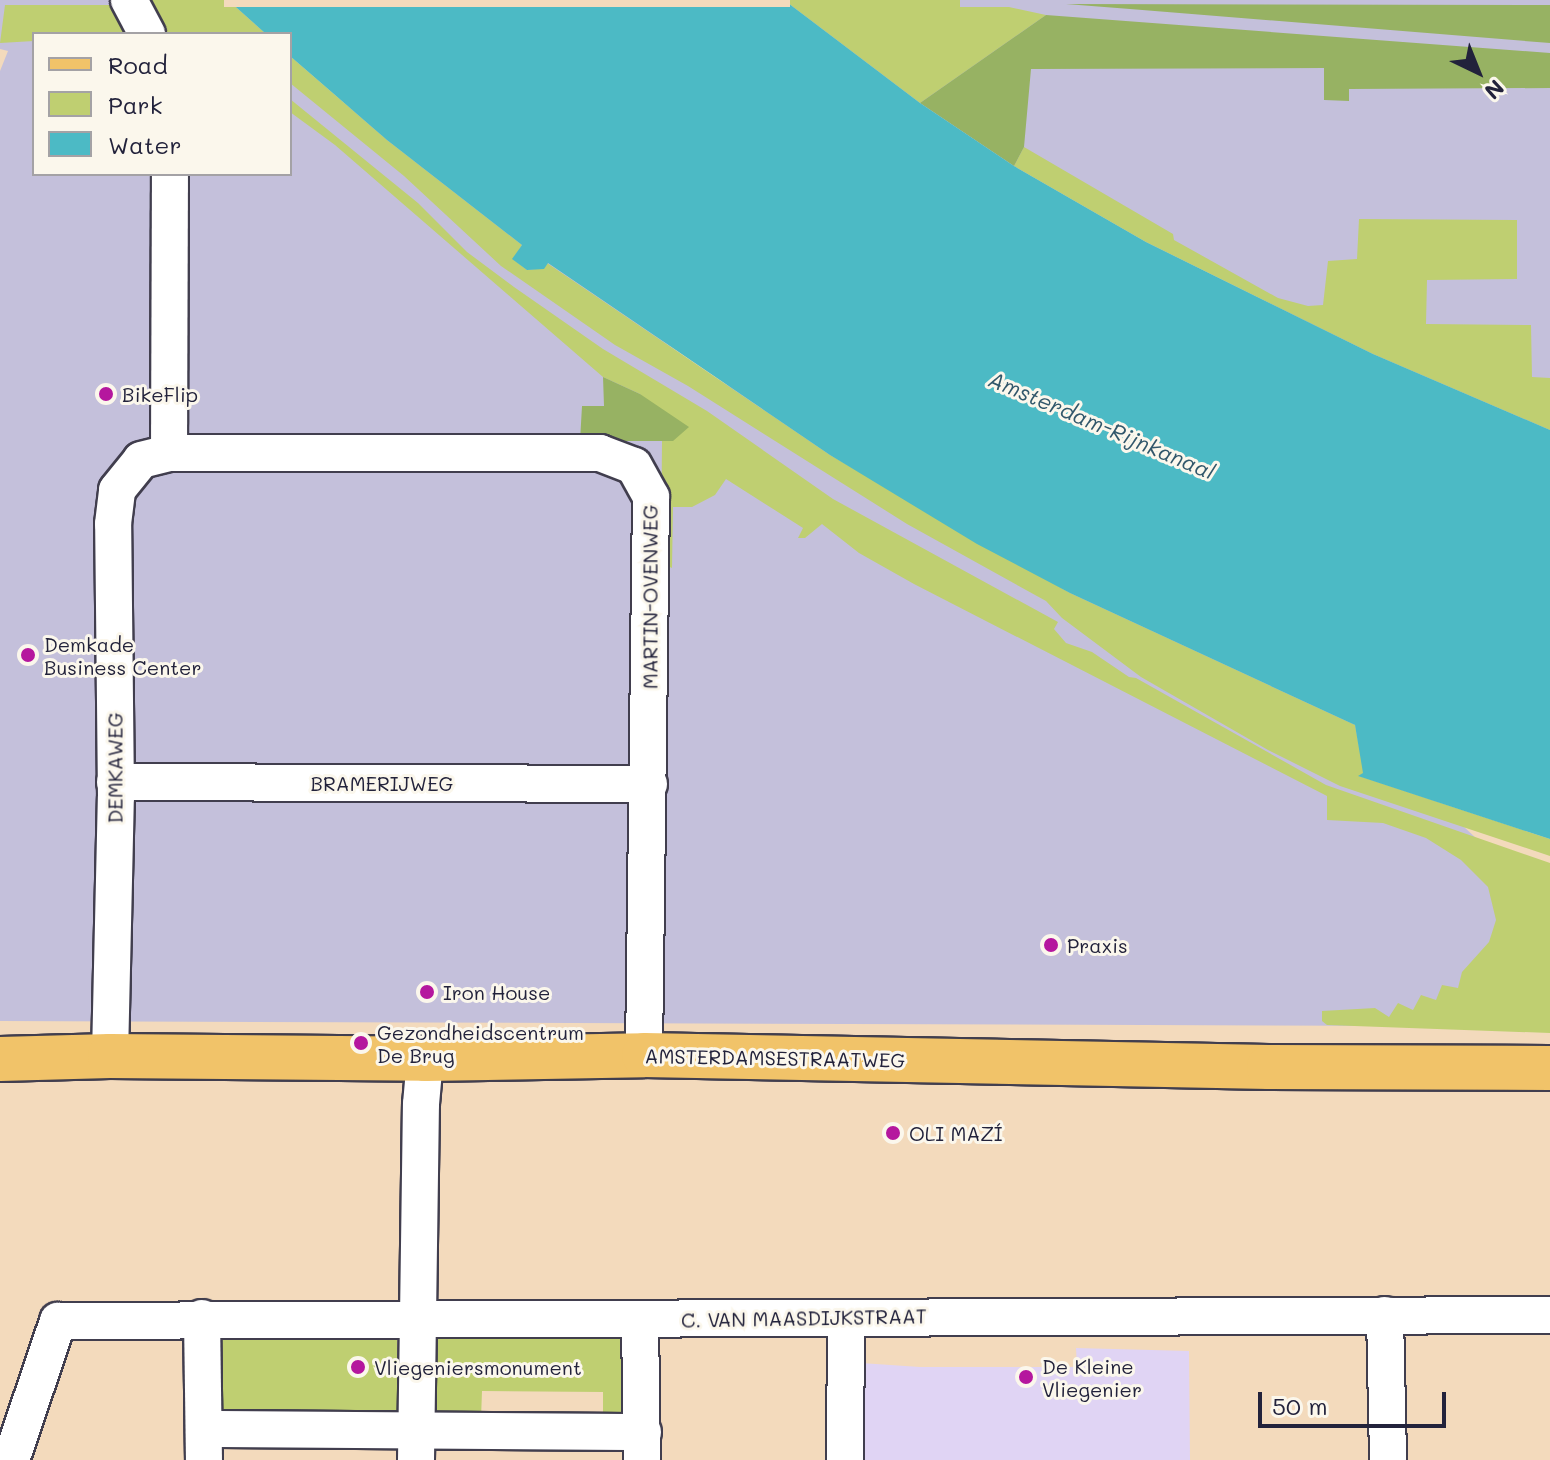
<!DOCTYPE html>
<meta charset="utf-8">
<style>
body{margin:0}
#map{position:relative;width:1550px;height:1460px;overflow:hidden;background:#f3dabc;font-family:Mali,sans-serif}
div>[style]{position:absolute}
.built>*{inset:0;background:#e0d4f4}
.industrial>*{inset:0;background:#c4c0db}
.green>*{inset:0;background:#bfcf71;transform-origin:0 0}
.forest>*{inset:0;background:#97b263}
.water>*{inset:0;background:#4cbac5}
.pier>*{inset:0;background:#f3dabc;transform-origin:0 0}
.roads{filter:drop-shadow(2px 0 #413e4e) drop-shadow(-2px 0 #413e4e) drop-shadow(0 2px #413e4e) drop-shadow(0 -2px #413e4e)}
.minor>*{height:36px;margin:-18px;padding:0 18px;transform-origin:18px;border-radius:18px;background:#fff}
.major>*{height:44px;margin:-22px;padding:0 22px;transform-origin:22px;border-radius:22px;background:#f1c369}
.dots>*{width:22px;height:22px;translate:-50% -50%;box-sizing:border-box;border:4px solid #fbf7ec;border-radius:50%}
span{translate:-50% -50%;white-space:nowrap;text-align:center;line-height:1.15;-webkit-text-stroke:6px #fbf7ec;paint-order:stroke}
.poi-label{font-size:20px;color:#22223b}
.left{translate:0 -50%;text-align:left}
.street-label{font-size:20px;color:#22223b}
.water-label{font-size:22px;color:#31576b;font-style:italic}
.legend{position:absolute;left:32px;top:32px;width:260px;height:144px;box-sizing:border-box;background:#fbf7ec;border:2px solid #a4a2a5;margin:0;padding:10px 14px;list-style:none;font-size:24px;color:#22223b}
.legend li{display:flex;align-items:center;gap:16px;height:40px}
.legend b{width:40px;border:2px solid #a4a2a5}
.north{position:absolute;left:1438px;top:32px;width:80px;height:80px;-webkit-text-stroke:6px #fbf7ec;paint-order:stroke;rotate:137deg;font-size:22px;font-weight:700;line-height:32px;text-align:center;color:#22223b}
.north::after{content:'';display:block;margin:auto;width:28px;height:36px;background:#22223b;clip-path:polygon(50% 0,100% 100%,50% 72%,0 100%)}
.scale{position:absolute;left:1258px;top:1392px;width:188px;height:36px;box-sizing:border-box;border:4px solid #22223b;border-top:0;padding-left:10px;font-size:24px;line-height:28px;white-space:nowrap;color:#22223b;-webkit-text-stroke:6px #fbf7ec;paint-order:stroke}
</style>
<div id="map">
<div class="built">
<div style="clip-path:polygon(1076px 1348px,1189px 1351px,1190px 1460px,845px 1460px,846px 1362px,920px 1367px,1077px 1367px)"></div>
</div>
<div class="industrial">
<div style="clip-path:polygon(0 0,228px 0,266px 34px,34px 34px,34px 174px,290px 174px,290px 56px,337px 98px,707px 374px,1355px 725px,1508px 868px,1517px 942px,1429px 1026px,0 1021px,0 71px,8px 51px,0 49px)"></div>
<div style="clip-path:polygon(784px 0,1550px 0,1550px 430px,1373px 354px,1279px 308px,1014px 166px,920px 103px)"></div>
</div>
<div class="green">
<div style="clip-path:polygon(142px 0,228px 0,266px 34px,162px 34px)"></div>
<div style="clip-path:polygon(784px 0,960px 0,960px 7px,1009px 7px,1046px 15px,920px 103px)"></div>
<div style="clip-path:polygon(5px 5px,118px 5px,128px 34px,34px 34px,34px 41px,0 43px)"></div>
<div style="clip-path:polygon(290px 56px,387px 140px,522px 245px,513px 259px,527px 270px,544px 268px,547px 263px,830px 455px,1070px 593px,1355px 725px,1364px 773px,1359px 776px,1550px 839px,1550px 856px,1340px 786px,1268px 750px,1141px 677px,1062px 618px,1046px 601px,907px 524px,688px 386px,615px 345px,501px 266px,404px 176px,290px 83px)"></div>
<div style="clip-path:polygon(290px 99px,418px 203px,467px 252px,514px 287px,603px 349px,707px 411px,833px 499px,1058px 622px,1054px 629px,1066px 643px,1092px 652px,1129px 677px,1136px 678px,1326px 785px,1550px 863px,1550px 1033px,1327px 1025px,1322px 1021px,1322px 1011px,1375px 1008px,1389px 1017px,1398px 1003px,1413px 1010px,1421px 995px,1436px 1000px,1442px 985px,1458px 988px,1462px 972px,1489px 942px,1496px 920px,1488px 887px,1461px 860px,1426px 838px,1383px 823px,1327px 820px,1327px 796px,914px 584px,859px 553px,822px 524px,805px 538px,798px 538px,803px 528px,726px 479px,715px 495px,692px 507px,673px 507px,672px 568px,666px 565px,661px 558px,662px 441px,673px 441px,640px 394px,603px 377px,335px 145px,290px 112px)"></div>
<div style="clip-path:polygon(1024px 147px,1173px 234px,1174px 240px,1278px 298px,1308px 306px,1323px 305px,1328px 261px,1357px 259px,1359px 219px,1517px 220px,1517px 279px,1427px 280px,1426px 324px,1531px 325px,1532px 377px,1550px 378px,1550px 430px,1373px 354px,1146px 242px,1014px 166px)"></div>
<div style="left:397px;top:1332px;width:88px;height:182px;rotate:90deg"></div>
<div style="clip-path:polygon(434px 1334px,630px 1334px,630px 1417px,603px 1417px,603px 1392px,482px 1391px,481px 1419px,433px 1419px)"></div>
</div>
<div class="forest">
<div style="clip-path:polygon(1066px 4px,1550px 5px,1550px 43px,1130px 9px)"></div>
<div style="clip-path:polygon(1046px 15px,1550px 53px,1550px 88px,1349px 89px,1349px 101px,1324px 100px,1324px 68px,1031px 69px,1024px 147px,1014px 166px,920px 103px)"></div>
<div style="clip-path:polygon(603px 377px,640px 394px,689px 427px,673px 441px,580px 441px,582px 406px,604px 406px)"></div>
</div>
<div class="water">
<div style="clip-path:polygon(228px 0,784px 0,920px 103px,1014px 166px,1146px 242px,1373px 354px,1550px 430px,1550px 839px,1358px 776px,1363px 773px,1355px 725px,1070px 593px,977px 544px,830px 455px,548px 263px,544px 269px,527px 270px,512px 259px,522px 245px,387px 140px,290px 56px,290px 34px,266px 34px)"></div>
</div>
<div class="pier">
<div style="left:224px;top:0;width:566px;height:7px"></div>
</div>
<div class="roads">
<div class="minor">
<div style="left:129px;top:0;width:38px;rotate:62deg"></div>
<div style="left:169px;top:453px;width:431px"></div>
<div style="left:600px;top:453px;width:36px;rotate:21deg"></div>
<div style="left:634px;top:466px;width:35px;rotate:61deg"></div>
<div style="left:651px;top:497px;width:558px;rotate:90.72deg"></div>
<div style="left:115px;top:782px;width:534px;rotate:0.21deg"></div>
<div style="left:110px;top:1056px;width:259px;rotate:-88.7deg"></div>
<div style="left:116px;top:797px;width:273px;rotate:-90.6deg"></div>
<div style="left:113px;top:524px;width:34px;rotate:-83deg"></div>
<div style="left:117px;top:490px;width:38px;rotate:-51deg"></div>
<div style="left:141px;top:460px;width:29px;rotate:-14deg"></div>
<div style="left:169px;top:453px;width:279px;rotate:-89.8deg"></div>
<div style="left:1385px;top:1315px;width:145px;rotate:88.8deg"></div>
<div style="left:202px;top:1318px;width:142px;rotate:89.2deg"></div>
<div style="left:640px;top:1320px;width:140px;rotate:89.2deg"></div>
<div style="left:204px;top:1429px;width:439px;rotate:0.4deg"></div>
<div style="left:11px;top:1460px;width:147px;rotate:-71.3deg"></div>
<div style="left:58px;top:1321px;width:1492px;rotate:-0.23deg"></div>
<div style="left:416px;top:1460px;width:356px;rotate:-89.2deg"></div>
<div style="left:421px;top:1104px;width:45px;rotate:-84.9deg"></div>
<div style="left:845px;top:1460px;width:141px;rotate:-89.6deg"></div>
</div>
<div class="major">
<div style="left:0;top:1059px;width:110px;rotate:-1.6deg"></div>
<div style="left:110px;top:1056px;width:315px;rotate:0.5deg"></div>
<div style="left:425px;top:1059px;width:219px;rotate:-1deg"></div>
<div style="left:644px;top:1055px;width:625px;rotate:1.1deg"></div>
<div style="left:1269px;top:1067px;width:281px;rotate:0.2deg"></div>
</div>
</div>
<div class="dots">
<div style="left:106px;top:394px;background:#b5179e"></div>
<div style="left:28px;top:655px;background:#b5179e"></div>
<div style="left:1051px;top:945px;background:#b5179e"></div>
<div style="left:427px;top:992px;background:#b5179e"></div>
<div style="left:361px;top:1043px;background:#b5179e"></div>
<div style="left:893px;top:1133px;background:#b5179e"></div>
<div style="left:358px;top:1367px;background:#b5179e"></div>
<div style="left:1026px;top:1377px;background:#b5179e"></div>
</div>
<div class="poi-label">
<span class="left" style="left:122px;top:394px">BikeFlip</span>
<span class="left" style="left:44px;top:656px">Demkade<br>Business Center</span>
<span class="left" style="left:1067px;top:945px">Praxis</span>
<span class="left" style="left:443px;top:992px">Iron House</span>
<span class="left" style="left:377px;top:1044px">Gezondheidscentrum<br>De Brug</span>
<span class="left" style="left:909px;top:1133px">OLI MAZÍ</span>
<span class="left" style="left:1042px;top:1378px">De Kleine<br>Vliegenier</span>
<span class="left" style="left:374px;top:1367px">Vliegeniersmonument</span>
</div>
<div class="street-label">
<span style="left:650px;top:597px;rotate:-90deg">MARTIN-OVENWEG</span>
<span style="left:115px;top:768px;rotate:-90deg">DEMKAWEG</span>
<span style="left:382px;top:783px">BRAMERIJWEG</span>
<span style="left:775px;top:1058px;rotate:1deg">AMSTERDAMSESTRAATWEG</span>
<span style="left:804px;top:1318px;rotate:-1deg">C. VAN MAASDIJKSTRAAT</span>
</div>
<div class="water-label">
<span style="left:1102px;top:425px;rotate:23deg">Amsterdam-Rijnkanaal</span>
</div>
<ul class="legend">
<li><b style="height:10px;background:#f1c369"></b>Road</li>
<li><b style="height:22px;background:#bfcf71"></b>Park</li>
<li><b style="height:22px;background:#4cbac5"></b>Water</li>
</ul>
<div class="north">N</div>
<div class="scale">50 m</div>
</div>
